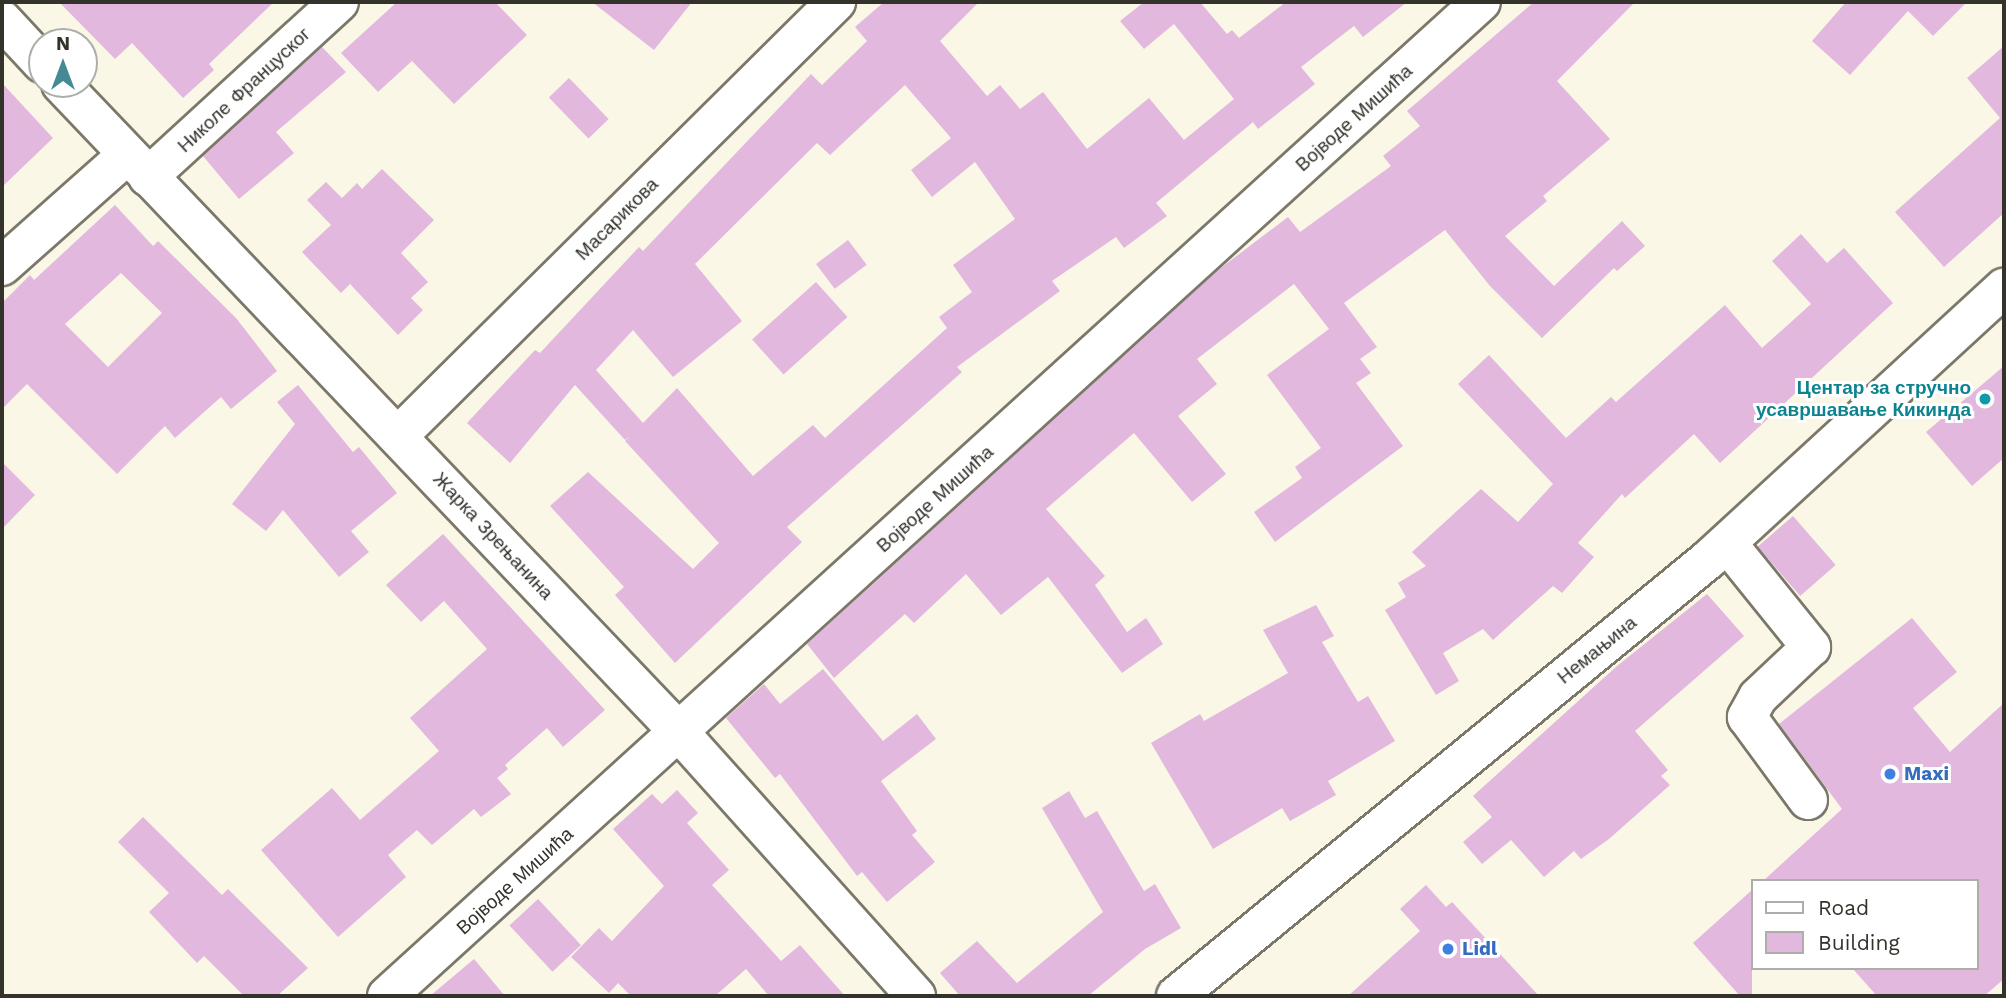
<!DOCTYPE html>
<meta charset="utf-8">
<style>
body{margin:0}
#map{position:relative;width:2006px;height:998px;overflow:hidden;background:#faf7e6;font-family:"Work Sans",sans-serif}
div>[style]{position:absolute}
.building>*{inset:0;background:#e2b8df;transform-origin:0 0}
.roads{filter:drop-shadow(2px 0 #7b7869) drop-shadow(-2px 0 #7b7869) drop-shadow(0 2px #7b7869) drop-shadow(0 -2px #7b7869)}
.minor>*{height:38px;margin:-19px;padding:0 19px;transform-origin:19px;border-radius:19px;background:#fff}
.dots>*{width:19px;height:19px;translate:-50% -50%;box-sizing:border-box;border:4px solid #fff;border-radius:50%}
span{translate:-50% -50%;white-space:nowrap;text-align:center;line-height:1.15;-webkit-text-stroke:6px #fff;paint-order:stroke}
.street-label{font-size:19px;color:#33322b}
.culture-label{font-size:19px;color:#0d838f;font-weight:700}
.right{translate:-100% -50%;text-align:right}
.shop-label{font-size:19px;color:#366cbe;font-weight:700}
.left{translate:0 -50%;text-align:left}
.frame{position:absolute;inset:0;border:4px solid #33322b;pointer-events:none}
.legend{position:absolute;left:1751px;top:879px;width:228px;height:91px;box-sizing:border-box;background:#fff;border:2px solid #adadaa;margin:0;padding:9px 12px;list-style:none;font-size:21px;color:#33322b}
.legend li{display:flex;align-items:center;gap:14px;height:35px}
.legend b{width:35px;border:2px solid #adadaa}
.north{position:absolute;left:28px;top:28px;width:70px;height:70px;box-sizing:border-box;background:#fff;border:2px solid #adadaa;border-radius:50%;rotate:0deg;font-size:19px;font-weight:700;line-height:28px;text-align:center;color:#33322b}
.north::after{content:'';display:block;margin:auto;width:24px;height:32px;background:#448a95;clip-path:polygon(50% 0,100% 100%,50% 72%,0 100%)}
</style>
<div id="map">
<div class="building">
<div style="clip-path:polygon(59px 2px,274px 2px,209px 64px,214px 70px,183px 98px,132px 43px,115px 59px)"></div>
<div style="clip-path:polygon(397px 2px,495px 2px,527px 35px,454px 104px,412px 61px,378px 92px,341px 53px)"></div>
<div style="clip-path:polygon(592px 2px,692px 2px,654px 50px)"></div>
<div style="clip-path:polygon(evenodd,884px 2px,979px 2px,940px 41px,987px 96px,1000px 85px,1020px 109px,1043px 92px,1087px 149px,1149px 98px,1184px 140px,1234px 99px,1174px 24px,1144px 49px,1120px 21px,1144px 2px,1200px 2px,1227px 34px,1232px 30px,1239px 38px,1286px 2px,1407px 2px,1363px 37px,1354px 26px,1301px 67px,1315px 84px,1258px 129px,1253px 122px,1156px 203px,1167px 216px,1124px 248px,1116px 237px,1052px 281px,1060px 291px,957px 367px,962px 372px,787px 527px,802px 542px,675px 663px,615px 595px,624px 587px,550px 506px,588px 472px,693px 569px,719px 543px,625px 441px,630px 436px,625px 440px,575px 385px,510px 463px,467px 423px,535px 350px,540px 353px,639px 247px,643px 251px,811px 74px,822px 85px,867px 41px,855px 27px,884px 2px,905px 85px,951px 138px,911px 170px,932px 197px,975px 162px,1015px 219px,953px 265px,972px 292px,939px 317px,947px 328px,825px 438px,813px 425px,753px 476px,677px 388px,643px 423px,596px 370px,633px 330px,673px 377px,742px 321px,695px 264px,817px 143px,830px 155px,905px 85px)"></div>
<div style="clip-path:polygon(1534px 2px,1635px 2px,1557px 81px,1610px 139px,1543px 196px,1547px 201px,1505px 236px,1554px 286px,1622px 221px,1645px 246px,1617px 271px,1614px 268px,1542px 338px,1490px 286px,1445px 230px,1344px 303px,1377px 347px,1360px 359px,1371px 373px,1356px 383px,1403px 446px,1275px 542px,1254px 512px,1302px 478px,1295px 467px,1321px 448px,1267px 375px,1329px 329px,1294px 284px,1197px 359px,1217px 384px,1178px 416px,1226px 474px,1192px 502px,1134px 433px,1046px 509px,1105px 576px,1095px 585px,1127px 632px,1146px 618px,1163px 644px,1122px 673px,1048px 577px,1001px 615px,966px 574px,914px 623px,905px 614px,834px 678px,807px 644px,1218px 270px,1288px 217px,1300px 232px,1391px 166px,1383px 156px,1420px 126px,1407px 111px)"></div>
<div style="clip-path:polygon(1846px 2px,1967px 2px,1933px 36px,1908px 11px,1850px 75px,1812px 41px)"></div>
<div style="clip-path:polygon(2004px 46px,2004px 213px,1944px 267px,1895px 212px,2000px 118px,1967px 78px)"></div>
<div style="clip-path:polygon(322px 47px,346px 72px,276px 132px,294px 153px,239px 199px,203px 156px)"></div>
<div style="left:569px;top:78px;width:57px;height:28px;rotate:46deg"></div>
<div style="clip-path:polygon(2px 83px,53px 138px,2px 187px)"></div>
<div style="clip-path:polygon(382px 169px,434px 220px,401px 253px,428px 282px,411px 298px,423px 310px,398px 335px,350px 284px,341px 293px,302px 252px,331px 225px,307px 200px,326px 182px,342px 198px,357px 183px,362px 189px)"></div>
<div style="clip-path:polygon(evenodd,115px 205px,153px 246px,158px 241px,236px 318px,277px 371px,231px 409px,221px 397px,175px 438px,165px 426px,117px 474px,27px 384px,2px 409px,2px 303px,30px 275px,34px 280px,115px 205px,121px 273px,162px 313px,108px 367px,65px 324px,121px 273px)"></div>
<div style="clip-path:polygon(1801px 234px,1827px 263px,1844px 248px,1893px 303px,1720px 463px,1694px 434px,1625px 498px,1622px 494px,1578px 543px,1594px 557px,1562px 593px,1553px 586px,1493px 640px,1483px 629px,1443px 653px,1459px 681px,1436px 695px,1385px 610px,1406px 597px,1398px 583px,1426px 566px,1412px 552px,1481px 489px,1518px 522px,1553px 484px,1458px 384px,1489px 355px,1566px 438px,1611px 397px,1616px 402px,1725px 305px,1762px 348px,1811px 304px,1772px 261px)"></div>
<div style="left:848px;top:240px;width:31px;height:40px;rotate:53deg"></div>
<div style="left:816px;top:282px;width:47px;height:86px;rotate:48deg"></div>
<div style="clip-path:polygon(2004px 366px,2004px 458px,1972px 486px,1926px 432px)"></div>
<div style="clip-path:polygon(298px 385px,353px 452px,359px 447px,397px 493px,351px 531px,369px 552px,339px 577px,283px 510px,266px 531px,232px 504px,295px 424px,277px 402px)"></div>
<div style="clip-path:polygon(2px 462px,35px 495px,2px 529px)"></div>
<div style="left:1793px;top:516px;width:65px;height:47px;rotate:49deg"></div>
<div style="clip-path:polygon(443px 534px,605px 710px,563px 747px,547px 728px,505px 765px,508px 769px,497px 778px,511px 794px,481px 817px,474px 809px,432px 845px,417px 830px,388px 855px,406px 877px,338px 937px,261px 850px,332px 788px,360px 820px,439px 751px,410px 718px,487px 649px,444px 601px,421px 622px,386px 585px)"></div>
<div style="clip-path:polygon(1707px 594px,1744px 636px,1635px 731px,1668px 770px,1661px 776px,1670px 785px,1609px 839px,1581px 859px,1574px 851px,1544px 877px,1511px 840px,1482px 864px,1463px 842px,1492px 817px,1473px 796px,1617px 666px)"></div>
<div style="clip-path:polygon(1316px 605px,1334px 636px,1322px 642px,1358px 702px,1368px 696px,1395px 741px,1328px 781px,1336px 795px,1290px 821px,1282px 808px,1213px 849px,1151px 743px,1200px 714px,1204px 721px,1288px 673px,1263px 630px)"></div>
<div style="clip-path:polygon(1912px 618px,1957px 672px,1913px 708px,1950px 752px,2004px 703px,2004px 979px,1984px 996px,1877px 996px,1852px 968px,1976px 968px,1976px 881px,1763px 881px,1842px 809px,1779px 724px)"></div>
<div style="clip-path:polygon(823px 669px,883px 741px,917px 714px,936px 739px,881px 781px,917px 831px,912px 835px,935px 862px,887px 902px,862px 872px,857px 876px,780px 774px,775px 778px,726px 718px,764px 684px,780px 704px)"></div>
<div style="clip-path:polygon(677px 790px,698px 813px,687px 823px,729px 870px,712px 885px,781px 961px,800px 945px,845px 996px,769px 996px,746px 969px,715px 996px,631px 996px,618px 983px,609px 993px,571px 957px,599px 928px,612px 941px,664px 886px,613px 829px,652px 794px,662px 804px)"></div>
<div style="clip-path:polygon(1069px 791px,1085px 818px,1097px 811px,1144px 891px,1155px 884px,1181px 928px,1145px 949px,1088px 996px,960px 996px,940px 973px,977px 941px,1017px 983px,1103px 912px,1042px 808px)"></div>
<div style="clip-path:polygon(143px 817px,222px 895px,228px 889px,308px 968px,277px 996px,244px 996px,204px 956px,197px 963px,149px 912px,169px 893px,118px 842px)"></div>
<div style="clip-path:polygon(1426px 885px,1446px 907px,1452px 902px,1539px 996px,1348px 996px,1420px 931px,1400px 909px)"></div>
<div style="clip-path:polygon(1752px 890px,1752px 996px,1740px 996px,1693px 943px)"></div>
<div style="left:538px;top:899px;width:63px;height:39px;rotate:47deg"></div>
<div style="clip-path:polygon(474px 959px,505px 996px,430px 996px)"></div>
</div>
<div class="roads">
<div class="minor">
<div style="left:2px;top:20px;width:59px;rotate:47.1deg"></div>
<div style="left:61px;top:84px;width:895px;rotate:46.36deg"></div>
<div style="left:679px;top:732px;width:355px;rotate:48.1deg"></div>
<div style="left:148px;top:177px;width:259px;rotate:-42.5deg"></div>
<div style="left:2px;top:266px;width:167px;rotate:-41.6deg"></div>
<div style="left:398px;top:436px;width:617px;rotate:-44.74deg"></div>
<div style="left:1727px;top:543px;width:134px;rotate:51.1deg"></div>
<div style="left:1811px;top:647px;width:73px;rotate:136.7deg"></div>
<div style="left:1758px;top:697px;width:23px;rotate:119deg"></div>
<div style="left:1747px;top:717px;width:103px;rotate:53.7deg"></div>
<div style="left:387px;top:996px;width:1478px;rotate:-42.26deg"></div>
<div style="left:1176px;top:996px;width:689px;rotate:-39.35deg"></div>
<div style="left:1709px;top:559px;width:401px;rotate:-42.6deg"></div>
</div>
</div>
<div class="dots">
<div style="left:1985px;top:399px;background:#0f9aa8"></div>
<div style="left:1890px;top:774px;background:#3f7fe0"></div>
<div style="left:1448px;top:949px;background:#3f7fe0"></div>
</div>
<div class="street-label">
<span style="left:244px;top:90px;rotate:-43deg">Николе Француског</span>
<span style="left:1354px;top:118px;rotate:-42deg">Војводе Мишића</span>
<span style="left:617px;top:219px;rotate:-45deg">Масарикова</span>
<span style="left:935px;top:499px;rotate:-42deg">Војводе Мишића</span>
<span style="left:493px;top:536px;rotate:47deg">Жарка Зрењанина</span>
<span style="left:1597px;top:650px;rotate:-39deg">Немањина</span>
<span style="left:515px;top:881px;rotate:-42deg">Војводе Мишића</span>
</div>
<div class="culture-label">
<span class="right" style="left:1971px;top:399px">Центар за стручно<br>усавршавање Кикинда</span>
</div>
<div class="shop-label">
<span class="left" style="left:1904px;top:774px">Maxi</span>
<span class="left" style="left:1462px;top:949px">Lidl</span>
</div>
<div class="frame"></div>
<ul class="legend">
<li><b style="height:9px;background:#fff"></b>Road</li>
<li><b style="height:19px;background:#e2b8df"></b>Building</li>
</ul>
<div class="north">N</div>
</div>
